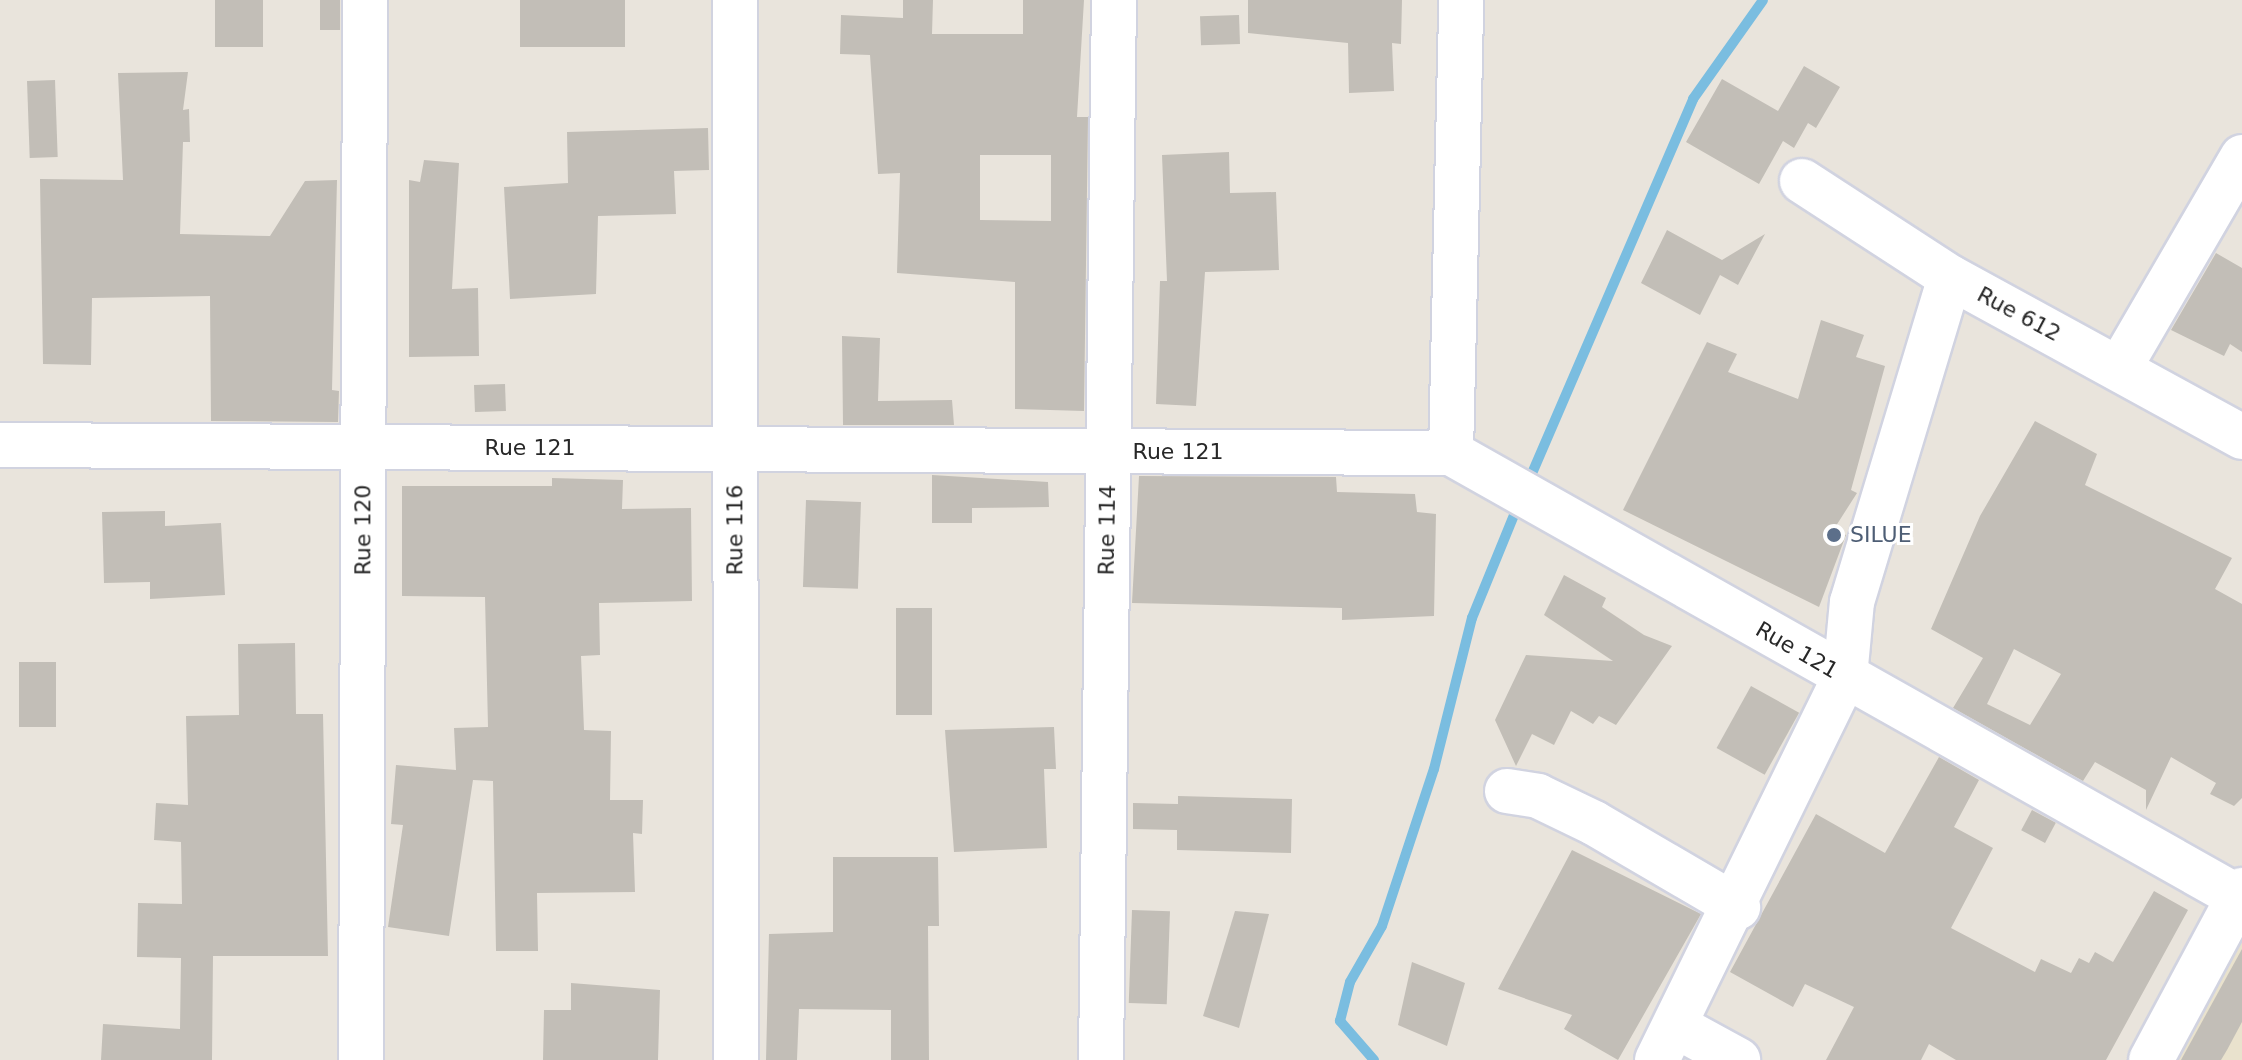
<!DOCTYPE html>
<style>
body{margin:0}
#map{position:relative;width:2242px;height:1060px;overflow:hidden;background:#e9e4dc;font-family:"DejaVu Sans",sans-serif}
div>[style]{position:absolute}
.education>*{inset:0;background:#e9e2cd}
.stream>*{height:10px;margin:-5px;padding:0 5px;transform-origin:5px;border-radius:5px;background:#7abde0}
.building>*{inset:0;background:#c2beb7;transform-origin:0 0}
.roads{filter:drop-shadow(2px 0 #d1d3e0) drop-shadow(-2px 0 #d1d3e0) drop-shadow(0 2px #d1d3e0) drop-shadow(0 -2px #d1d3e0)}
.minor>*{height:44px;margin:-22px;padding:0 22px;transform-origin:22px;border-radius:22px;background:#fff}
.dots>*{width:22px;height:22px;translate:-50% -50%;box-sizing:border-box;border:4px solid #fff;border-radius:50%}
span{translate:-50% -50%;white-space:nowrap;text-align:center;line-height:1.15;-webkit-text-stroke:6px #fff;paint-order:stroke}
.street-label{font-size:22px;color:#282828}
.service-label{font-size:22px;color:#4e5e75}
.left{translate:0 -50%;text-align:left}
</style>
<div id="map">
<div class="education">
<div style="clip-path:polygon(2242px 919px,2242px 1060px,2168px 1060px)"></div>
</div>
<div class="stream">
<div style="left:1527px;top:485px;width:420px;rotate:-66.7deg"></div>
<div style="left:1693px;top:99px;width:121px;rotate:-54.7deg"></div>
<div style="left:1374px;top:1060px;width:52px;rotate:-131.1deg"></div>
<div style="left:1340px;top:1021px;width:40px;rotate:-75.6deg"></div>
<div style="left:1350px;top:982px;width:64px;rotate:-60.3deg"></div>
<div style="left:1382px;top:926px;width:165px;rotate:-71.7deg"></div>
<div style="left:1434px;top:769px;width:156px;rotate:-75.9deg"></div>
<div style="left:1472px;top:618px;width:124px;rotate:-67.8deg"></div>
</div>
<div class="building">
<div style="left:215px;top:0;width:48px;height:47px"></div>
<div style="left:320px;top:0;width:20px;height:30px"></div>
<div style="left:520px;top:0;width:105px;height:47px"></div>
<div style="clip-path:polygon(evenodd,903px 0,933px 0,932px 34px,1023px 34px,1023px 0,1084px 0,1077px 117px,1088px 117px,1084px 411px,1015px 409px,1015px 282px,897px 273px,900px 173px,878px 174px,870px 55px,840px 54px,841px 15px,903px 18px,903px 0,980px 155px,1051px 155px,1051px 221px,980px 220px,980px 155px)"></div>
<div style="clip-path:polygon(1248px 0,1402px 0,1401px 44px,1392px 43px,1394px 91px,1349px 93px,1348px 43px,1248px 33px)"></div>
<div style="left:1239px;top:15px;width:29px;height:39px;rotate:88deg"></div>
<div style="clip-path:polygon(1804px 66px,1840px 87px,1816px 128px,1808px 123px,1794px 148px,1783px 141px,1759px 184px,1686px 142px,1722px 79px,1778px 111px)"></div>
<div style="clip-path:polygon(188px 72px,183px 110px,189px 109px,190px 142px,183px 142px,180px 234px,270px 236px,305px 181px,337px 180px,332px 390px,339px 391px,338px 422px,211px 421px,210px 296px,92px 298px,91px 365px,43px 364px,40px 179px,123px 180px,118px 73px)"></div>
<div style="left:55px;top:80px;width:77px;height:28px;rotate:88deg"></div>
<div style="clip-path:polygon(708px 128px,709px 170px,674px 171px,676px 214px,598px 216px,596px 294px,510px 299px,504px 187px,568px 183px,567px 132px)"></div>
<div style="clip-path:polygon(1229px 152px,1230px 193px,1276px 192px,1279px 270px,1205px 272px,1196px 406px,1156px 404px,1160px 281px,1167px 281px,1162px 155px)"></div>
<div style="clip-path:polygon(424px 160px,459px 163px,452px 289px,478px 288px,479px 356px,409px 357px,409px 180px,420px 182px)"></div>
<div style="clip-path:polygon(1667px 230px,1722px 260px,1765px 234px,1738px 285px,1720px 275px,1700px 315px,1641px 283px)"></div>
<div style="clip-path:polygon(2216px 253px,2242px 268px,2242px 352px,2230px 344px,2224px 356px,2171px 330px)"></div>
<div style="clip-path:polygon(1821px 320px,1864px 335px,1856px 357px,1885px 366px,1851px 490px,1857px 493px,1834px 529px,1846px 535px,1819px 607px,1623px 510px,1707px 342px,1737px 354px,1728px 372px,1798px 399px)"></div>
<div style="clip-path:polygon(842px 336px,880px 338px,878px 401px,952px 400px,954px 425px,843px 425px)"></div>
<div style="left:505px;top:384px;width:27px;height:31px;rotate:88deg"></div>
<div style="clip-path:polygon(evenodd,2035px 421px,2097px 454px,2085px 485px,2232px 558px,2215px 589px,2242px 604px,2242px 798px,2234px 806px,2210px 794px,2216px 783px,2171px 757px,2146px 810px,2146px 790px,2095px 762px,2083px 781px,1953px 708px,1983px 658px,1931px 629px,1980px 516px,2035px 421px,2014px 649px,2061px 674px,2030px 725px,1987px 704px,2014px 649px)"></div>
<div style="clip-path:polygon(932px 475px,1048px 482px,1049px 507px,972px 508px,972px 523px,932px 523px)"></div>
<div style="clip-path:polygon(1139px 476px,1336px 477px,1337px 492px,1415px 494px,1417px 512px,1436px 514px,1434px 616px,1342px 620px,1342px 608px,1132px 603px)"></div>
<div style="clip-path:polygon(552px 478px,623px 480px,622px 509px,691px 508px,692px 601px,599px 603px,600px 655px,581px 656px,584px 730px,611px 731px,610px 800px,643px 800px,642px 834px,633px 833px,635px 892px,537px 893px,538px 951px,496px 951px,493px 781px,473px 780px,449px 936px,388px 927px,403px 825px,391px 824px,396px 765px,456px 770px,454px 728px,488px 727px,485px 597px,402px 596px,402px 486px,552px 486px)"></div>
<div style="left:806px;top:500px;width:55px;height:87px;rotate:2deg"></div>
<div style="clip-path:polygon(165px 511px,165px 526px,221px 523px,225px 595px,150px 599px,150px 582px,104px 583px,102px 512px)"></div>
<div style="clip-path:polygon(1564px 575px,1606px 598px,1602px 607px,1644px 635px,1672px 646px,1616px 725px,1599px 716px,1593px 724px,1571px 711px,1554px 745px,1532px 734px,1516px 766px,1495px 720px,1526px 655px,1613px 661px,1544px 615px)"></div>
<div style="left:896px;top:608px;width:36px;height:107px"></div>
<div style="clip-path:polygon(295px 643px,296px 714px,323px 714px,328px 956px,213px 956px,212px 1060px,101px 1060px,103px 1024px,180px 1029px,181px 958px,137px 957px,138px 903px,182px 904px,181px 842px,154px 840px,156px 803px,188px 805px,186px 716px,239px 715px,238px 644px)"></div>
<div style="left:19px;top:662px;width:37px;height:65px"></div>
<div style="left:1751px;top:686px;width:55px;height:71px;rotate:29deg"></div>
<div style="clip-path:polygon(1054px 727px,1056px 769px,1044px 769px,1047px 848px,954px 852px,945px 730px)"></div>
<div style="clip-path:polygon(1939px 757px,1979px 780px,1954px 827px,1993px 848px,1951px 928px,2035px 972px,2041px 959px,2071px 973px,2079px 958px,2089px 963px,2095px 952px,2113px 962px,2154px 891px,2188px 910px,2106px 1060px,1956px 1060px,1929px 1044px,1921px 1060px,1826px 1060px,1854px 1007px,1805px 984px,1793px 1007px,1730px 972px,1816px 814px,1885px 853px)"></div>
<div style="clip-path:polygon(1178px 796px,1292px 799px,1291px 853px,1177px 850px,1177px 830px,1133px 829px,1133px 803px,1178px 804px)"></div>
<div style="left:2032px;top:810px;width:27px;height:23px;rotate:28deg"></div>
<div style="clip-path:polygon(1572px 850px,1701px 914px,1618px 1060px,1564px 1029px,1572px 1015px,1498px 989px)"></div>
<div style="clip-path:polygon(833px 857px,938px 857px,939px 926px,928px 926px,929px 1060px,891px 1060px,891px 1010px,799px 1009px,797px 1060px,766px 1060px,769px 934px,833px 932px)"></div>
<div style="left:1132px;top:910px;width:38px;height:93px;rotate:2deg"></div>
<div style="clip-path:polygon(1235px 911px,1269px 914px,1239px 1028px,1203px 1016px)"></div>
<div style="clip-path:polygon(2242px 949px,2242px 1022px,2227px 1050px,2221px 1060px,2181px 1060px)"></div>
<div style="clip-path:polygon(1412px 962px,1465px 983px,1447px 1046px,1398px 1025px)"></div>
<div style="clip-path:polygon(571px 983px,660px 990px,658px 1060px,543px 1060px,544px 1010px,571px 1010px)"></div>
</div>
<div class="roads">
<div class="minor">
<div style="left:735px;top:0;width:1060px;rotate:89.95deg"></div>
<div style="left:1802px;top:181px;width:176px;rotate:33deg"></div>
<div style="left:1950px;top:277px;width:333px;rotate:28.7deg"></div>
<div style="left:2120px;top:367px;width:243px;rotate:-59.8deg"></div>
<div style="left:0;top:445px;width:1451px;rotate:0.32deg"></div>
<div style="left:1451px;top:453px;width:904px;rotate:29.43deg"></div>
<div style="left:1451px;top:453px;width:453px;rotate:-88.7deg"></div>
<div style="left:1507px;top:791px;width:31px;rotate:9deg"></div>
<div style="left:1538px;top:796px;width:62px;rotate:25.7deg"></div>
<div style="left:1594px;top:823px;width:167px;rotate:30.3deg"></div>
<div style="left:1676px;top:1026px;width:71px;rotate:28.7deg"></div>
<div style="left:361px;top:1060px;width:1060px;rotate:-89.78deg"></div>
<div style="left:1101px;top:1060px;width:1060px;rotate:-89.3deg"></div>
<div style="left:1657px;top:1060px;width:427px;rotate:-63.9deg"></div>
<div style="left:1845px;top:677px;width:75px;rotate:-84.7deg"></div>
<div style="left:1852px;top:602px;width:339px;rotate:-73.2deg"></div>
<div style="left:2151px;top:1060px;width:193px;rotate:-61.8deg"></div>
</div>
</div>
<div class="dots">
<div style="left:1834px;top:535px;background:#5c6f8a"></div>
</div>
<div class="street-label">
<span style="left:2019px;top:314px;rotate:28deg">Rue 612</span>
<span style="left:530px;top:448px">Rue 121</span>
<span style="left:1178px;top:452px">Rue 121</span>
<span style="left:363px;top:530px;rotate:-90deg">Rue 120</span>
<span style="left:735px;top:530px;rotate:-90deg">Rue 116</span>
<span style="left:1107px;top:530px;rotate:-89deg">Rue 114</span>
<span style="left:1797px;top:650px;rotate:30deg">Rue 121</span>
</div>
<div class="service-label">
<span class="left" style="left:1850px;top:535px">SILUE</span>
</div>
</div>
